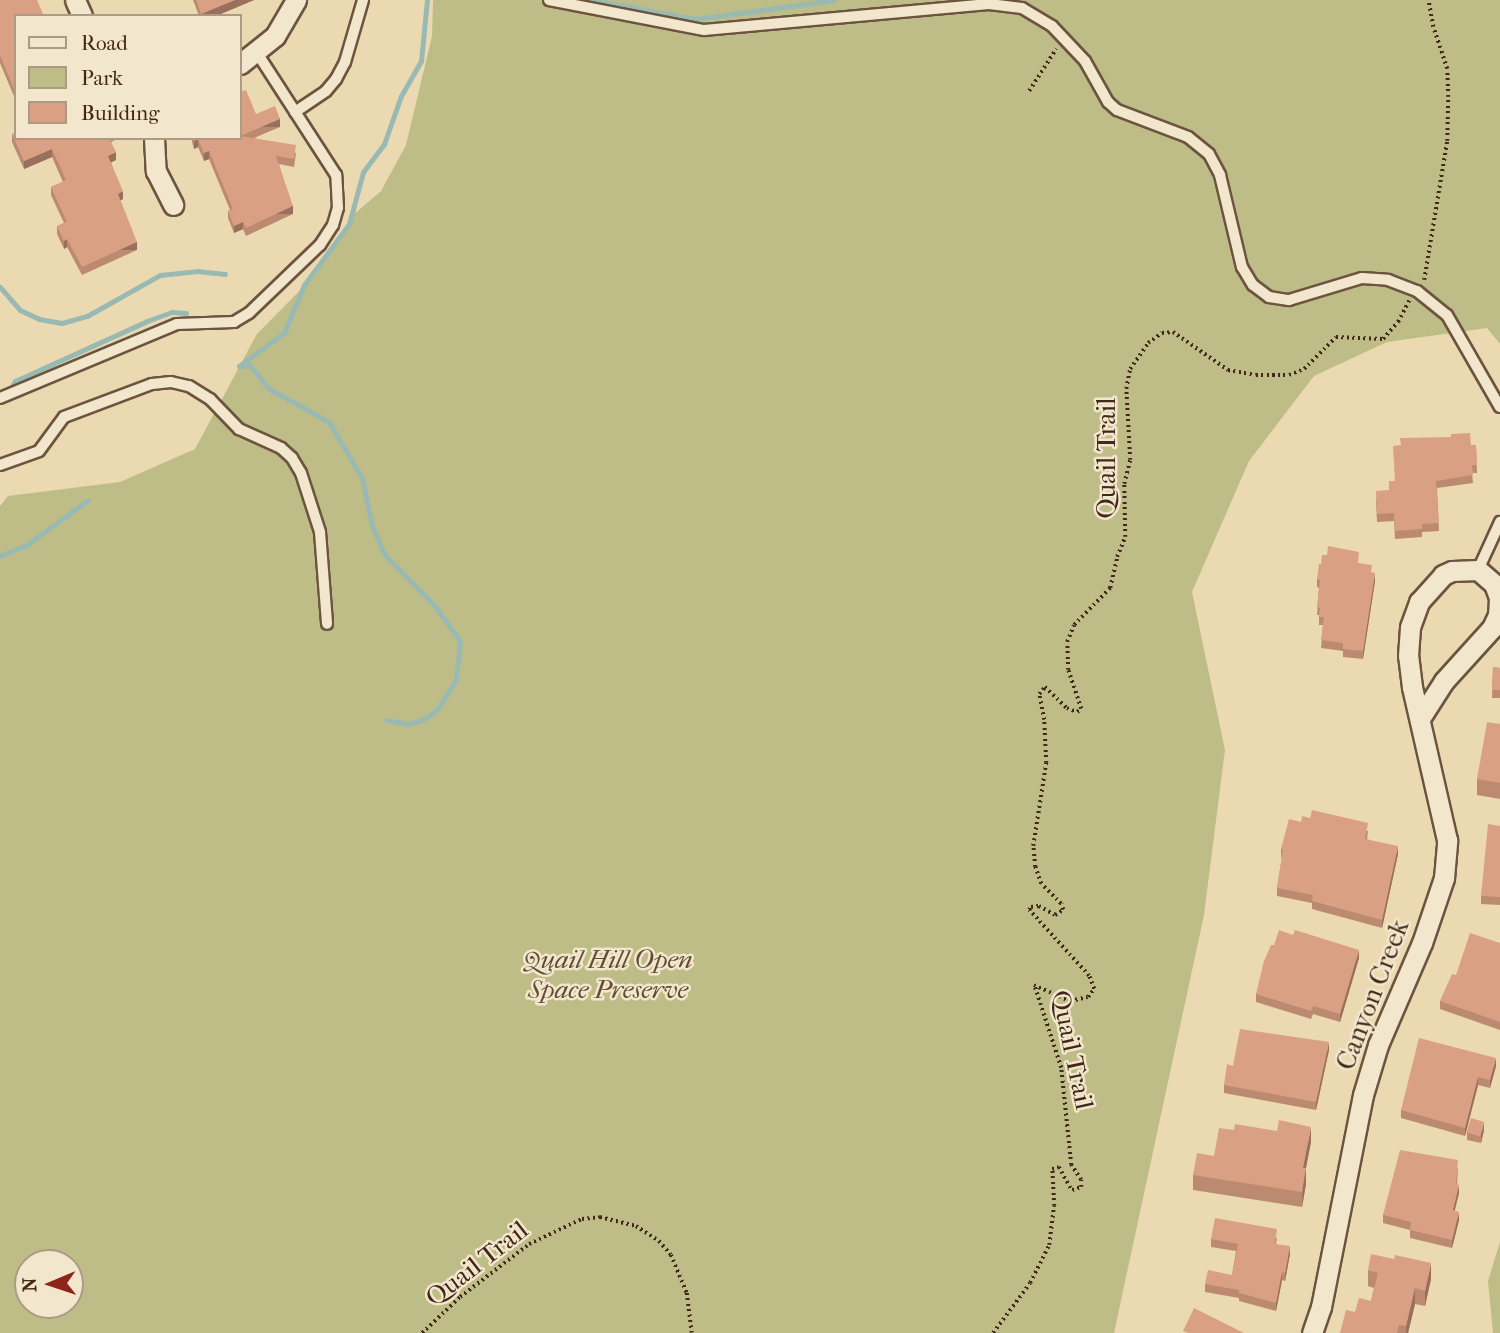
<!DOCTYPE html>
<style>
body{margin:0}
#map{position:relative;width:1500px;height:1333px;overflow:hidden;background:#ebdab1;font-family:"IM FELL French Canon",serif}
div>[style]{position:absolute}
.green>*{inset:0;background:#bebd87}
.stream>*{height:5px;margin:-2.5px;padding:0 2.5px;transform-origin:2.5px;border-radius:2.5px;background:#99bab2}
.path>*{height:3.5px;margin-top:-1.75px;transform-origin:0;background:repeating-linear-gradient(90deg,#43271b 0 2px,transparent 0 5.5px)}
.roads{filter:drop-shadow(2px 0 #6d5440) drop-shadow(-2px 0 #6d5440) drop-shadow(0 2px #6d5440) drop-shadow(0 -2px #6d5440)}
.service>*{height:10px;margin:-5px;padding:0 5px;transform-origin:5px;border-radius:5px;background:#f2e7cc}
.minor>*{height:19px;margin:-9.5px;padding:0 9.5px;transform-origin:9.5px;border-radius:9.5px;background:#f2e7cc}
.wall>*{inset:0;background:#bb8a71}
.shaded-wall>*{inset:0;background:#99705c;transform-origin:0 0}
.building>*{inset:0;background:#daa083;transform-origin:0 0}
span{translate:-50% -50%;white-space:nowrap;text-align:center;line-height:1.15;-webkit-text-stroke:5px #f2e7cc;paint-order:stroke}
.street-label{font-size:26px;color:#43271b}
.park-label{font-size:26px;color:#624c36;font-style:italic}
.legend{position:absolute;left:14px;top:14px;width:228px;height:126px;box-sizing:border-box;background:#f2e7cc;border:2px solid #ac9a85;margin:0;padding:9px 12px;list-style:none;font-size:21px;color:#43271b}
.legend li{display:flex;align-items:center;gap:14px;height:35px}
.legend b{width:35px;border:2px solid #ac9a85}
.north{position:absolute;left:14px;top:1249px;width:70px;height:70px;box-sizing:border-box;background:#f2e7cc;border:2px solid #ac9a85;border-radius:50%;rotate:268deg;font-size:19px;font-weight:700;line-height:28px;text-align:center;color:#43271b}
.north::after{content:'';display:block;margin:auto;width:24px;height:32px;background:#8f2418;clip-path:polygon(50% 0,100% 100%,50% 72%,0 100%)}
</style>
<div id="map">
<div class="green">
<div style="clip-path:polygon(evenodd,433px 0,1500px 0,1500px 344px,1487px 328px,1387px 342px,1314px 376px,1249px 461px,1192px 592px,1225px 750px,1204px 915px,1114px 1333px,0 1333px,0 506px,8px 496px,120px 482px,195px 449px,257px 334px,315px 275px,353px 215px,381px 191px,406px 145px,432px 36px,433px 0,28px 1263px,70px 1263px,70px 1305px,28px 1305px,28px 1263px)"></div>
<div style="clip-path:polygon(1500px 1242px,1500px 1333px,1493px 1333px,1488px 1281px)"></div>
</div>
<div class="stream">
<div style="left:592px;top:0;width:106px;rotate:10.4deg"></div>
<div style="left:696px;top:19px;width:139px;rotate:-7.8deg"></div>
<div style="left:0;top:287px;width:30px;rotate:49deg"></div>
<div style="left:20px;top:310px;width:21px;rotate:25deg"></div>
<div style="left:39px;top:319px;width:23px;rotate:10deg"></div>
<div style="left:62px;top:323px;width:26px;rotate:-16deg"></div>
<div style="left:87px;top:316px;width:84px;rotate:-29.3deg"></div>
<div style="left:160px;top:275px;width:37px;rotate:-6deg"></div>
<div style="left:197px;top:271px;width:28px;rotate:6deg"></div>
<div style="left:12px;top:386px;width:6px;rotate:-59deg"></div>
<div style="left:15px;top:381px;width:145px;rotate:-24.4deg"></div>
<div style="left:147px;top:321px;width:27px;rotate:-20deg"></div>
<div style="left:172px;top:312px;width:14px;rotate:4deg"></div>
<div style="left:0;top:556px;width:30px;rotate:-23deg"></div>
<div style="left:28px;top:544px;width:74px;rotate:-36.3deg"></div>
<div style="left:386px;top:720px;width:22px;rotate:10deg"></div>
<div style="left:408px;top:724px;width:17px;rotate:-17deg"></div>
<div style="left:424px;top:719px;width:16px;rotate:-35deg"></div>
<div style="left:437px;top:710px;width:36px;rotate:-58deg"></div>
<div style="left:456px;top:679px;width:38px;rotate:-84deg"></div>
<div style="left:460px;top:641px;width:44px;rotate:-125.8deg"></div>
<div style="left:434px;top:605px;width:71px;rotate:-134.4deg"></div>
<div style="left:384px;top:554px;width:30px;rotate:-113deg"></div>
<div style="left:372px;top:526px;width:49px;rotate:-101.8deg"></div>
<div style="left:362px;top:478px;width:65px;rotate:-120.5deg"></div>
<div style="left:329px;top:422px;width:70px;rotate:-150.9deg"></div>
<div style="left:268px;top:388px;width:29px;rotate:-128deg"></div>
<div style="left:250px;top:365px;width:11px;rotate:175deg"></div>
<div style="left:239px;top:366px;width:56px;rotate:-36.3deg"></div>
<div style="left:284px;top:333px;width:52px;rotate:-67.4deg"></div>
<div style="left:304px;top:285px;width:76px;rotate:-53.6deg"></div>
<div style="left:349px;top:224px;width:54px;rotate:-74.9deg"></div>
<div style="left:363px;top:172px;width:35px;rotate:-53deg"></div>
<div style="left:384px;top:144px;width:51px;rotate:-70.5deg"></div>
<div style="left:401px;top:96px;width:40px;rotate:-60.3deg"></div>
<div style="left:421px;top:61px;width:61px;rotate:-84.4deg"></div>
</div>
<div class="path">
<div style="left:1029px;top:91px;width:50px;rotate:-57.3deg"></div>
<div style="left:1424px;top:280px;width:141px;rotate:-80.6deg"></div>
<div style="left:1447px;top:141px;width:44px;rotate:-88.7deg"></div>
<div style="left:1448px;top:97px;width:28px;rotate:-92deg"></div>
<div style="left:1447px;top:69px;width:44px;rotate:-108.4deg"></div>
<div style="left:1433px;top:27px;width:27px;rotate:-100deg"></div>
<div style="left:422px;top:1333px;width:52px;rotate:-43.5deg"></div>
<div style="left:460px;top:1297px;width:87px;rotate:-37.5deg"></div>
<div style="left:529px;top:1244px;width:59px;rotate:-25.3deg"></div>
<div style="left:582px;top:1219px;width:18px;rotate:-6deg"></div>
<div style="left:600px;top:1217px;width:37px;rotate:14deg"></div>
<div style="left:636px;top:1226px;width:27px;rotate:33deg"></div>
<div style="left:659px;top:1241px;width:18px;rotate:49deg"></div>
<div style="left:671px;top:1255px;width:41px;rotate:67.2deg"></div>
<div style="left:687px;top:1293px;width:40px;rotate:82.9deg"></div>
<div style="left:993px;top:1333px;width:62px;rotate:-53.5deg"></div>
<div style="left:1030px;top:1283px;width:42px;rotate:-63.4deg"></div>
<div style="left:1049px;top:1245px;width:39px;rotate:-83deg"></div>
<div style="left:1054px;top:1206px;width:37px;rotate:-93deg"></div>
<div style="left:1052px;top:1169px;width:7px;rotate:-16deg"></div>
<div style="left:1059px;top:1167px;width:26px;rotate:61deg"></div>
<div style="left:1072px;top:1190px;width:9px;rotate:-18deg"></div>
<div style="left:1081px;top:1187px;width:7px;rotate:-90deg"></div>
<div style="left:1081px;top:1180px;width:18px;rotate:-124deg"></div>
<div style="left:1071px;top:1165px;width:98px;rotate:-95.9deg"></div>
<div style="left:1061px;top:1068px;width:87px;rotate:-108deg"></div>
<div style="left:1034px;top:985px;width:39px;rotate:24deg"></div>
<div style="left:1070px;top:1001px;width:18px;rotate:-13deg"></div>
<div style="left:1088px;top:997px;width:10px;rotate:-53deg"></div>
<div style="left:1094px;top:989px;width:14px;rotate:-111deg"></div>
<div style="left:1089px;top:976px;width:89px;rotate:-132.3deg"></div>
<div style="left:1029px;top:910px;width:4px;rotate:-56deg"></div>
<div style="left:1031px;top:907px;width:8px;rotate:-7deg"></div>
<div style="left:1039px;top:906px;width:18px;rotate:29deg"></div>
<div style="left:1055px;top:915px;width:9px;rotate:-32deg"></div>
<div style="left:1063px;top:910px;width:6px;rotate:-108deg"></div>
<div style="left:1061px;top:904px;width:28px;rotate:-135deg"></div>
<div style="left:1041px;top:884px;width:18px;rotate:-109deg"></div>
<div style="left:1035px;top:867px;width:21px;rotate:-95deg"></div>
<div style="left:1033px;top:846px;width:84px;rotate:-81.1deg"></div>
<div style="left:1046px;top:763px;width:43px;rotate:-92.7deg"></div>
<div style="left:1044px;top:720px;width:26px;rotate:-101deg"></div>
<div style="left:1039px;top:694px;width:9px;rotate:-49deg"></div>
<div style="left:1045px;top:687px;width:30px;rotate:44deg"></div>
<div style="left:1067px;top:708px;width:11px;rotate:22deg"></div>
<div style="left:1077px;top:712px;width:5px;rotate:-37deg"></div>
<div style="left:1081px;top:709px;width:41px;rotate:-108.4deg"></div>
<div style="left:1068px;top:670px;width:28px;rotate:-92deg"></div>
<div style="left:1067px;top:642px;width:18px;rotate:-68deg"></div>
<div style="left:1074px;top:625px;width:52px;rotate:-45.8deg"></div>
<div style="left:1110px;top:588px;width:32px;rotate:-77deg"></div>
<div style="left:1117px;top:557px;width:22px;rotate:-68deg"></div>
<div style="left:1125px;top:537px;width:53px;rotate:-91.1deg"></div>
<div style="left:1124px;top:484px;width:25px;rotate:-76deg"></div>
<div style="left:1130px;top:460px;width:71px;rotate:-93.2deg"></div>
<div style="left:1126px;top:389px;width:20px;rotate:-79deg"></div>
<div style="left:1130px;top:369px;width:32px;rotate:-55deg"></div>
<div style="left:1148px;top:343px;width:17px;rotate:-36deg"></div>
<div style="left:1162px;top:333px;width:11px;rotate:-5deg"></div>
<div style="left:1173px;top:332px;width:67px;rotate:34.6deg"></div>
<div style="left:1228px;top:370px;width:28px;rotate:10deg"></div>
<div style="left:1256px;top:375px;width:33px"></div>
<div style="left:1289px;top:375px;width:16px;rotate:-22deg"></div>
<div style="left:1304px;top:369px;width:45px;rotate:-45deg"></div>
<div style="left:1336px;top:337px;width:47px;rotate:2.4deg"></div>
<div style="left:1383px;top:339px;width:23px;rotate:-49deg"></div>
<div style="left:1398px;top:322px;width:25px;rotate:-63deg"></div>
</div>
<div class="roads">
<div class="service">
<div style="left:549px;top:0;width:158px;rotate:11deg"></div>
<div style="left:704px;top:30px;width:286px;rotate:-5.2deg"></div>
<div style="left:989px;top:4px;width:33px;rotate:7deg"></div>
<div style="left:1022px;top:8px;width:35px;rotate:31deg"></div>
<div style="left:1052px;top:26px;width:48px;rotate:46.7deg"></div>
<div style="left:1085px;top:61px;width:47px;rotate:60.7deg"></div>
<div style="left:1108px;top:102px;width:12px;rotate:42deg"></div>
<div style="left:1117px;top:110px;width:76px;rotate:20.8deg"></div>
<div style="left:1188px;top:137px;width:27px;rotate:39deg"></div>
<div style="left:1209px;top:154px;width:24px;rotate:62deg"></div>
<div style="left:1220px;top:175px;width:95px;rotate:76.6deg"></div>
<div style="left:1242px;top:267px;width:21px;rotate:59deg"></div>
<div style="left:1253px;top:285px;width:20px;rotate:37deg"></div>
<div style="left:1269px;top:297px;width:20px;rotate:9deg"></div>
<div style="left:1289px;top:300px;width:76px;rotate:-16.8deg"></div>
<div style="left:1362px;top:278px;width:26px;rotate:4deg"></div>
<div style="left:1388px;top:280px;width:31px;rotate:21deg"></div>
<div style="left:1417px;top:291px;width:38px;rotate:39deg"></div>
<div style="left:1447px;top:315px;width:106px;rotate:60.1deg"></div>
<div style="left:295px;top:112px;width:37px;rotate:-34deg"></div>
<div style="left:326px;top:91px;width:16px;rotate:-50deg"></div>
<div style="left:336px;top:79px;width:19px;rotate:-62deg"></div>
<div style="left:345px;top:62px;width:65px;rotate:-73.8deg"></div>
<div style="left:0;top:398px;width:192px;rotate:-22.7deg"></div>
<div style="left:177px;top:324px;width:57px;rotate:-2deg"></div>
<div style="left:234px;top:322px;width:17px;rotate:-31deg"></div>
<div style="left:249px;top:313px;width:98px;rotate:-43.8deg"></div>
<div style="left:320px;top:245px;width:24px;rotate:-57deg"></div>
<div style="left:333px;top:225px;width:18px;rotate:-74deg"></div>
<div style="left:338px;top:208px;width:33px;rotate:-93deg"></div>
<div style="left:336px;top:175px;width:145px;rotate:-122.9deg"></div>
<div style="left:0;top:465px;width:41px;rotate:-19.7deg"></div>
<div style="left:39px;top:451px;width:42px;rotate:-53.7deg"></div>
<div style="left:64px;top:417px;width:94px;rotate:-20.6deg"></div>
<div style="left:152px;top:384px;width:19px;rotate:-6deg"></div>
<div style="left:171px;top:382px;width:18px;rotate:13deg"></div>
<div style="left:189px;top:386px;width:25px;rotate:32deg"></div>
<div style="left:210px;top:399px;width:42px;rotate:46deg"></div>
<div style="left:239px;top:429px;width:46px;rotate:24.3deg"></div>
<div style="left:281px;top:448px;width:15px;rotate:42deg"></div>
<div style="left:292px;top:458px;width:17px;rotate:59deg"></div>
<div style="left:301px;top:473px;width:62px;rotate:72.1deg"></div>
<div style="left:320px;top:532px;width:92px;rotate:85.6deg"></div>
<div style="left:1478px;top:570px;width:53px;rotate:-65.4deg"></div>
</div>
<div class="minor">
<div style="left:75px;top:0;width:17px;rotate:66deg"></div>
<div style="left:240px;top:64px;width:45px;rotate:-38.7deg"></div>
<div style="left:275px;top:36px;width:42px;rotate:-59.7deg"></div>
<div style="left:154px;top:138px;width:33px;rotate:87deg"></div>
<div style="left:156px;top:171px;width:38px;rotate:63deg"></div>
<div style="left:1312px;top:1333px;width:28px;rotate:-71deg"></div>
<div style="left:1321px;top:1307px;width:216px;rotate:-78.8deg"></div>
<div style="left:1363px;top:1095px;width:52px;rotate:-73.3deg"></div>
<div style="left:1378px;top:1045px;width:111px;rotate:-66.7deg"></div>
<div style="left:1422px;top:943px;width:69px;rotate:-71.3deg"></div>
<div style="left:1444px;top:878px;width:38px;rotate:-85deg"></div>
<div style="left:1447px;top:840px;width:157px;rotate:-102.9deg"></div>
<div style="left:1412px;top:687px;width:31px;rotate:-97deg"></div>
<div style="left:1408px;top:656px;width:29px;rotate:-86deg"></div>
<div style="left:1410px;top:627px;width:27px;rotate:-70deg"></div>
<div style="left:1419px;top:602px;width:36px;rotate:-48deg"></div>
<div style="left:1443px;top:575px;width:10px;rotate:-24deg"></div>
<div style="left:1452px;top:571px;width:26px;rotate:-2deg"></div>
<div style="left:1478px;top:570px;width:21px;rotate:41deg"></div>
<div style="left:1494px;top:584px;width:15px;rotate:70deg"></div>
<div style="left:1499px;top:598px;width:17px;rotate:93deg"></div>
<div style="left:1498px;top:615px;width:14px;rotate:115deg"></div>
<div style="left:1492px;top:628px;width:72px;rotate:132.2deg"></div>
<div style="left:1444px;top:681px;width:43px;rotate:122.6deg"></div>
</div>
</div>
<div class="wall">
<div style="clip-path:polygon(0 0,16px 16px,16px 101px,0 63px)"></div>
<div style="clip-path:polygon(193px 0,254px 0,216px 16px,199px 16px)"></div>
<div style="clip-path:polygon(256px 114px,280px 127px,254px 138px,296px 153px,294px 167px,279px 164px,293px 214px,246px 236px,243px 229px,234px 233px,228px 218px,228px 211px,230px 210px,209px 159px,204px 161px,198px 147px,194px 149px,191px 138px,240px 138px)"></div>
<div style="clip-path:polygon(12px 134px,115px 138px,115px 140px,111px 142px,116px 160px,111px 162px,123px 199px,120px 200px,137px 250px,82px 275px,67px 247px,64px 249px,57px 234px,57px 226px,64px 223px,51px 195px,51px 187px,63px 182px,52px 157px,24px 169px,12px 142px)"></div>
<div style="clip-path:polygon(1471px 445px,1476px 445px,1477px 473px,1472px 473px,1473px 483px,1437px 488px,1439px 531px,1422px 532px,1422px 537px,1395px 539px,1394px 521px,1377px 522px,1376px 499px,1389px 490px,1394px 481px)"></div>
<div style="clip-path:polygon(1359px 563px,1372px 573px,1375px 581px,1363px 659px,1343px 657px,1343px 651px,1321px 648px,1323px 625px,1319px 625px,1319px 615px,1317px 615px,1319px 588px,1317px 587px,1317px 579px)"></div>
<div style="clip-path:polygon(1493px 667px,1500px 668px,1500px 698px,1492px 698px)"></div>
<div style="clip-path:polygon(1500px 724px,1500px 799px,1477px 795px,1477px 779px)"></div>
<div style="clip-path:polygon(1301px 822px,1368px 831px,1367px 839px,1398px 854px,1382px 928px,1312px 909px,1312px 903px,1277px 896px,1277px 888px,1282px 857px,1281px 857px,1281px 849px)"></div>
<div style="clip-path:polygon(1500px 826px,1500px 905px,1481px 904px,1481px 896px)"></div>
<div style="clip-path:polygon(1500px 943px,1500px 1030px,1440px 1009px,1440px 1001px,1456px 975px)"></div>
<div style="clip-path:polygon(1359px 958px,1340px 1022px,1313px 1014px,1311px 1019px,1256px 1002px,1256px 994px)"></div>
<div style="clip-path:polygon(1329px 1050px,1316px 1110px,1224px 1093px,1224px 1085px,1233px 1066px)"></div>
<div style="clip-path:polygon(1496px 1066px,1490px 1088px,1478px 1085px,1465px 1136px,1401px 1118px,1401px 1110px)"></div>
<div style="clip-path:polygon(1234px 1130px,1311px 1142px,1306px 1168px,1306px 1184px,1302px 1207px,1193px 1190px,1193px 1175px,1214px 1156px)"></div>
<div style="clip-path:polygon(1484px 1130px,1481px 1143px,1467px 1140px,1467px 1132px)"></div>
<div style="clip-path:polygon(1458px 1168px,1457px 1185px,1459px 1193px,1454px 1211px,1459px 1220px,1452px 1248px,1410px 1238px,1410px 1230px,1383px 1223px,1383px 1215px)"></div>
<div style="clip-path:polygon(1277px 1238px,1276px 1244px,1290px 1254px,1285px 1281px,1282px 1280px,1276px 1311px,1239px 1301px,1239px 1298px,1205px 1292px,1205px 1284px,1232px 1275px,1236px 1251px,1211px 1247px,1211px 1239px)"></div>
<div style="clip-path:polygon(1368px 1270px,1431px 1279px,1425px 1306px,1415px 1304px,1408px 1333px,1340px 1333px,1355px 1312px,1371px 1301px,1374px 1288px,1368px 1286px)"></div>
</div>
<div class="shaded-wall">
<div style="clip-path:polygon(235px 0,254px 0,216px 16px,201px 16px,201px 14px)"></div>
<div style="left:280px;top:119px;width:8px;height:43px;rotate:90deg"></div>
<div style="clip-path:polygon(198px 139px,198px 147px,194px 149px,194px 141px)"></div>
<div style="clip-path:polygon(52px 149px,52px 157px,24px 169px,24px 161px)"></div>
<div style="clip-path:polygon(209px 151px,209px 159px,204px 161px,204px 153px)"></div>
<div style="clip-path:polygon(116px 152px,116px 160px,108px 164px,108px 156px)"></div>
<div style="clip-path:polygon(123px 191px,123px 199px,118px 202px,118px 194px)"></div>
<div style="left:293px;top:206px;width:8px;height:52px;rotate:90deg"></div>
<div style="clip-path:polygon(243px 222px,243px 229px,234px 233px,234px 226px)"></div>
<div style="clip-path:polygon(67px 239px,67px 247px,64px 249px,64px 241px)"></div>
<div style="left:137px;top:242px;width:8px;height:60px;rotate:90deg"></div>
<div style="clip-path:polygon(1375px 573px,1375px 581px,1363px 659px,1363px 651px)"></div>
<div style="clip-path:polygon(1398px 846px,1398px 854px,1382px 928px,1382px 920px)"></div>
<div style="clip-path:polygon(1359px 950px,1359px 958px,1340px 1022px,1340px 1014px)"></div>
<div style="clip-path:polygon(1329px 1042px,1329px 1050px,1316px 1110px,1316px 1102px)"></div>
<div style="clip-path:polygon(1496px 1058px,1496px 1066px,1490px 1088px,1490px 1080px)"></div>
<div style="clip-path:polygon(1478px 1077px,1478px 1085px,1465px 1136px,1465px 1128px)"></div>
<div style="clip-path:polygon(1484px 1122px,1484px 1130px,1481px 1143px,1481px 1135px)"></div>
<div style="clip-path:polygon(1311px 1127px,1311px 1142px,1305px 1172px,1306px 1168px,1306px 1184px,1302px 1207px,1303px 1168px)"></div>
<div style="clip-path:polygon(1459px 1185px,1459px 1193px,1453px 1218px,1453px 1210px)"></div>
<div style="clip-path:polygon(1459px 1212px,1459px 1220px,1452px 1248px,1452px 1240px)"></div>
<div style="clip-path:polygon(1290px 1246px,1290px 1254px,1285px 1281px,1285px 1273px)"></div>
<div style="clip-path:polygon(1431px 1263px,1431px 1279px,1425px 1306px,1425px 1291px)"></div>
<div style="clip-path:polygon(1282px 1272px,1282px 1280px,1276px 1311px,1276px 1303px)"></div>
<div style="clip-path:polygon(1415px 1288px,1415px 1304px,1408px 1333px,1406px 1333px,1406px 1326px)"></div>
</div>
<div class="building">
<div style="clip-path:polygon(0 0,37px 0,44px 16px,16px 16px,16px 94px,0 55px)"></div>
<div style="clip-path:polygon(196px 0,235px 0,201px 14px)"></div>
<div style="clip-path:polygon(246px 90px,256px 114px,275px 106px,280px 119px,240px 136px,296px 145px,294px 159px,276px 156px,293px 206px,246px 228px,243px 222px,234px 226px,228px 211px,233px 209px,209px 151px,204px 153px,198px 139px,194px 141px,193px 138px,240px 138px,240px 92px)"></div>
<div style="clip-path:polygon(16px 132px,16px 138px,109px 138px,116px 152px,108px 156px,123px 191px,118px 194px,137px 242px,82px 267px,67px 239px,64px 241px,57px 226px,67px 222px,51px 187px,66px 180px,52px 149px,24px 161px,12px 134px)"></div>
<div style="clip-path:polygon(1470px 433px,1471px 445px,1476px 445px,1477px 465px,1472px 465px,1473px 475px,1436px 481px,1439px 523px,1422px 524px,1422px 529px,1395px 531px,1394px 513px,1377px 514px,1376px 491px,1389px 490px,1389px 481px,1395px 481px,1393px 446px,1401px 445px,1400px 438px,1451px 437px,1451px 434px)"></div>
<div style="clip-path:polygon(1328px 546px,1359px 552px,1358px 563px,1372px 565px,1371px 572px,1375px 573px,1363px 651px,1343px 649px,1343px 643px,1321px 640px,1324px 617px,1319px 617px,1320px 608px,1317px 607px,1320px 580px,1317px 579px,1319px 564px,1321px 564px,1322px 555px,1327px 555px)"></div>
<div style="clip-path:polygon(1493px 667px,1500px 668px,1500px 690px,1492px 690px)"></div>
<div style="clip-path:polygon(1487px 722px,1500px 724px,1500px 783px,1477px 779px)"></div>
<div style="clip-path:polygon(1312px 810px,1368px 823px,1365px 839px,1398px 846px,1382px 920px,1312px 901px,1313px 895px,1277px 888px,1283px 849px,1281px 849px,1289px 819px,1301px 822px,1302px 816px,1310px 818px)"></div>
<div style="clip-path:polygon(1488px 824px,1500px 826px,1500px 897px,1481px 896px)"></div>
<div style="clip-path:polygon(1279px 930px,1293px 935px,1295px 930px,1359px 950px,1340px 1014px,1313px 1006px,1311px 1011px,1256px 994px,1264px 961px,1271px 945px,1274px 945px)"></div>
<div style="clip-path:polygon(1470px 933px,1500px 943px,1500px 1022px,1440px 1001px,1452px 974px,1456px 975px)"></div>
<div style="clip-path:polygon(1240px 1029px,1329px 1042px,1316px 1102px,1224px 1085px,1227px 1064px,1233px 1066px)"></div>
<div style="clip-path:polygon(1419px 1038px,1496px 1058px,1490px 1080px,1478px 1077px,1465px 1128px,1401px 1110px)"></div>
<div style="left:1471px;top:1118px;width:14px;height:15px;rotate:17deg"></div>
<div style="clip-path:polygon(1279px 1120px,1311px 1127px,1303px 1168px,1306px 1168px,1302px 1192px,1193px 1175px,1197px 1153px,1214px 1156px,1219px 1128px,1234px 1130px,1235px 1124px,1277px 1131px)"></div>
<div style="clip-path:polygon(1400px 1150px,1458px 1160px,1456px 1184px,1459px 1185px,1453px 1210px,1459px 1212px,1452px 1240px,1410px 1230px,1411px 1222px,1383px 1215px)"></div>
<div style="clip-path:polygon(1215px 1218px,1277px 1229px,1275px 1244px,1290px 1246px,1285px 1273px,1282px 1272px,1276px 1303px,1239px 1293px,1239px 1290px,1205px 1284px,1208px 1270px,1232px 1275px,1238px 1244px,1211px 1239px)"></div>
<div style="clip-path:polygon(1371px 1254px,1394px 1259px,1395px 1255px,1431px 1263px,1425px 1291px,1415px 1288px,1406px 1326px,1399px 1325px,1397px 1333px,1340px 1333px,1346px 1310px,1355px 1312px,1359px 1298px,1371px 1301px,1378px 1273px,1368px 1270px)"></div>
<div style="clip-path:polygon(1194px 1308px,1244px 1333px,1188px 1333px,1183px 1331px)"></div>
</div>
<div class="street-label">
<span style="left:1107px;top:458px;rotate:-90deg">Quail Trail</span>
<span style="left:1373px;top:995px;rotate:-69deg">Canyon Creek</span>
<span style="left:1072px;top:1050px;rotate:78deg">Quail Trail</span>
<span style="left:477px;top:1264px;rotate:-38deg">Quail Trail</span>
</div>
<div class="park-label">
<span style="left:608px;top:975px">Quail Hill Open<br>Space Preserve</span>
</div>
<ul class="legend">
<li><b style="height:9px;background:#f2e7cc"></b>Road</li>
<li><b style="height:19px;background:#bebd87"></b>Park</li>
<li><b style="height:19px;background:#daa083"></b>Building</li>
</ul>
<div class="north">N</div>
</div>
